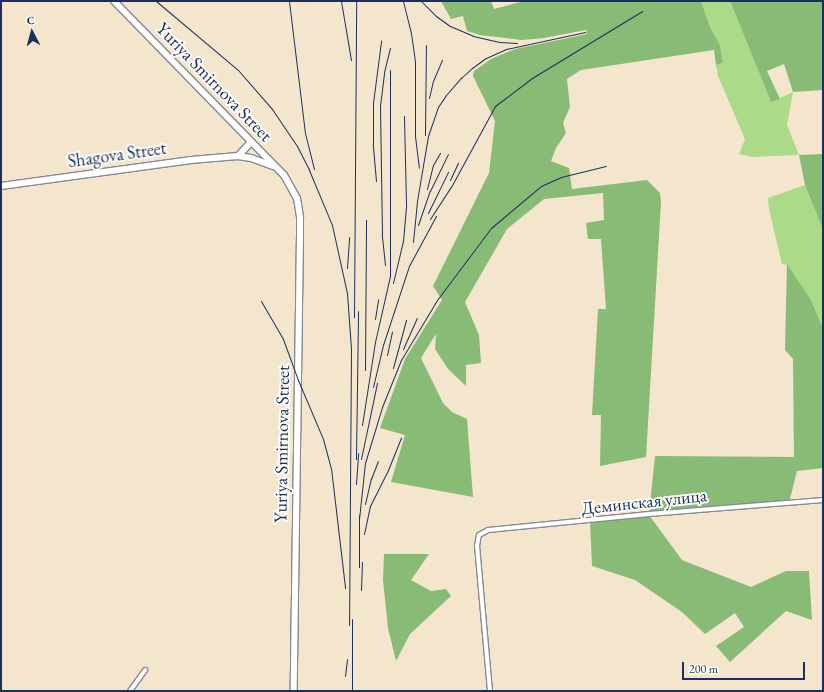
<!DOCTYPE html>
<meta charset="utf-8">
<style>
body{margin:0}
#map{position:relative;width:824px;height:692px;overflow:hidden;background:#f3e6cc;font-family:"EB Garamond",serif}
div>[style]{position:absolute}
.green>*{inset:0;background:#abdb89}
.forest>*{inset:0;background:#88bb75}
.roads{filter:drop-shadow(1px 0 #878a95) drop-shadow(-1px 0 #878a95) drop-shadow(0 1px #878a95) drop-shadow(0 -1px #878a95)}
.street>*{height:4px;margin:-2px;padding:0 2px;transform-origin:2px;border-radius:2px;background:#fff}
.secondary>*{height:6px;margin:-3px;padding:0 3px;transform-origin:3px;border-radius:3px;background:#fff}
.rail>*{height:1px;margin:-0.5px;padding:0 0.5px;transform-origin:0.5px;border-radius:0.5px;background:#1b2f5e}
span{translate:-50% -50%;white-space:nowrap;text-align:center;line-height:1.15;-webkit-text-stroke:4px #fdfcf7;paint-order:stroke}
.street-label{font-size:18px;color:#1b2f5e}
.frame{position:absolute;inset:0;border:2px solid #1b2f5e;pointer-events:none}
.north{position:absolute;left:12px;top:12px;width:40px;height:40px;-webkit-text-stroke:3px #fdfcf7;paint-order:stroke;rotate:354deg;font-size:11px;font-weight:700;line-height:16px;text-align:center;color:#1b2f5e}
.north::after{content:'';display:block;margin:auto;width:14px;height:18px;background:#1b2f5e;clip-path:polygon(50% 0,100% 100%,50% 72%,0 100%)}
.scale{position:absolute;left:682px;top:662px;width:123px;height:18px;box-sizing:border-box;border:2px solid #1b2f5e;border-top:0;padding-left:5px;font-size:12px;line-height:14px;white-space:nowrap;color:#1b2f5e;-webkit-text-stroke:3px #fdfcf7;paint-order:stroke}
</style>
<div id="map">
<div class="green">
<div style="clip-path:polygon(701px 1px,730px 1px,771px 102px,793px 92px,787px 125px,799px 155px,752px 157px,739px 154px,745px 139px,718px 76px,716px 65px,723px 63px,720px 45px,710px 27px)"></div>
<div style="clip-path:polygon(805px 185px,823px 230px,823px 328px,811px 300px,787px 265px,782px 264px,769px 209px,768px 198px)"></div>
</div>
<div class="forest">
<div style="clip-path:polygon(441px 1px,491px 1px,494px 9px,524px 1px,701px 1px,710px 27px,720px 45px,723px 63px,716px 65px,714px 50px,581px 70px,567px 79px,570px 107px,563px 123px,566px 133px,556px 148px,551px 161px,569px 168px,572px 189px,647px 180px,660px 193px,661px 202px,646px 457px,600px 466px,601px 415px,592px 415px,598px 309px,606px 309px,601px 239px,588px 239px,586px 223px,604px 220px,603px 193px,544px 199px,507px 229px,465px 302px,479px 335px,481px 363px,466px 365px,466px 386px,448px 369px,435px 349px,436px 334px,421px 358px,443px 403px,452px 412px,467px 419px,473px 497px,391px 482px,405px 435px,380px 428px,405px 359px,442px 300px,433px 286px,489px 173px,495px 121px,473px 76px,474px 71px,491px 59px,515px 49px,587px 34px,586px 30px,544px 38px,522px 40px,480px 35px,467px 31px,463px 16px,451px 19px)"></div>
<div style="clip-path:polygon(730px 1px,823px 1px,823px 90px,793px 92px,784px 64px,767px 71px,780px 99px,771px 102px)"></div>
<div style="clip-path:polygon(823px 154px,823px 230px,805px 185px,799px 155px)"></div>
<div style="clip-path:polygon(787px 264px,811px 300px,823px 328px,823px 468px,797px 471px,789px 503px,649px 515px,682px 560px,751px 587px,786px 571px,809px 571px,812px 620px,786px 611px,730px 662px,716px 646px,744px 627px,735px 613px,705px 634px,682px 612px,635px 580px,592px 566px,590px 521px,649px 514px,655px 456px,794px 457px,793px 359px,785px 350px)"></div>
<div style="clip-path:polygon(384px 554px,429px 554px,411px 580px,431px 591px,446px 589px,451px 596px,410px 634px,396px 661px,388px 628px,383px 580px)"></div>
</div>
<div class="roads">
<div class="street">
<div style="left:130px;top:691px;width:26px;rotate:-54deg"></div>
<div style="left:490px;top:691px;width:146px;rotate:-95.1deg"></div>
<div style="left:477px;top:546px;width:11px;rotate:-80deg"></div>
<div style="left:479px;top:535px;width:10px;rotate:-29deg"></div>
<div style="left:488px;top:530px;width:162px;rotate:-5.7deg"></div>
<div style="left:649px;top:514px;width:175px;rotate:-4.6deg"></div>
</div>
<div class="secondary">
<div style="left:114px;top:1px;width:243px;rotate:45.7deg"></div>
<div style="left:284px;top:175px;width:26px;rotate:61deg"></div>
<div style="left:297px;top:198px;width:20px;rotate:81deg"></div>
<div style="left:300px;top:218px;width:17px;rotate:90deg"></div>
<div style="left:300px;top:235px;width:456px;rotate:90.8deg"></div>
<div style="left:238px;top:156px;width:19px;rotate:-47deg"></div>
<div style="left:1px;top:186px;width:192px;rotate:-7.8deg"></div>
<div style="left:191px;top:160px;width:47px;rotate:-4.9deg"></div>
<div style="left:238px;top:156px;width:13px;rotate:9deg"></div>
<div style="left:251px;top:158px;width:23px;rotate:20deg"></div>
</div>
</div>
<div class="rail">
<div style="left:156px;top:1px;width:107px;rotate:40.1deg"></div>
<div style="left:238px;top:70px;width:52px;rotate:48.9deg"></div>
<div style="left:272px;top:109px;width:45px;rotate:56deg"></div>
<div style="left:297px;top:146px;width:27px;rotate:63deg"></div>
<div style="left:309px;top:170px;width:60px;rotate:67.3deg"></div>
<div style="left:332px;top:225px;width:70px;rotate:77.6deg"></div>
<div style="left:347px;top:293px;width:56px;rotate:85.9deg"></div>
<div style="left:351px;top:349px;width:276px;rotate:90.4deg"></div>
<div style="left:289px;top:1px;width:133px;rotate:83.1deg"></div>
<div style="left:305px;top:133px;width:37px;rotate:76deg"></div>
<div style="left:341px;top:1px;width:60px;rotate:80.4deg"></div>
<div style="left:403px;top:1px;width:33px;rotate:76deg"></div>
<div style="left:411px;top:33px;width:29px;rotate:82deg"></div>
<div style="left:415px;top:62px;width:74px;rotate:90deg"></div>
<div style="left:415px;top:136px;width:32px;rotate:83deg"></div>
<div style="left:421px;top:1px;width:21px;rotate:45deg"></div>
<div style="left:436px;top:16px;width:17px;rotate:36deg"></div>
<div style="left:450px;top:26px;width:25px;rotate:23deg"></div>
<div style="left:473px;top:36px;width:27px;rotate:13deg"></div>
<div style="left:499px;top:42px;width:18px;rotate:3deg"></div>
<div style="left:429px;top:98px;width:17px;rotate:-77deg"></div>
<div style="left:433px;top:81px;width:23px;rotate:-67deg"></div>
<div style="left:425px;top:135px;width:90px;rotate:-89.4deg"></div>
<div style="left:450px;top:180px;width:19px;rotate:-65deg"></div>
<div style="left:376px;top:181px;width:37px;rotate:-95deg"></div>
<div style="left:373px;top:144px;width:41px;rotate:-90deg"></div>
<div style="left:373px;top:103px;width:63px;rotate:-82.6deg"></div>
<div style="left:427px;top:189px;width:25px;rotate:-76deg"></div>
<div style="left:433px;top:165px;width:14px;rotate:-60deg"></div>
<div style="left:428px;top:213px;width:46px;rotate:-64deg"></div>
<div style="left:430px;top:219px;width:38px;rotate:-57deg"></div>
<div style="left:451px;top:187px;width:92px;rotate:-61.5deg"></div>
<div style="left:495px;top:106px;width:46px;rotate:-37.1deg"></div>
<div style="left:532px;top:78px;width:129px;rotate:-31.3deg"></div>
<div style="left:418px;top:225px;width:36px;rotate:-71deg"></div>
<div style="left:430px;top:191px;width:41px;rotate:-64.1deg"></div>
<div style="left:413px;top:242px;width:41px;rotate:-84.4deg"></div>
<div style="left:417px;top:201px;width:66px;rotate:-80.4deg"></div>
<div style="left:428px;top:136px;width:31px;rotate:-71deg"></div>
<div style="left:438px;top:107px;width:14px;rotate:-56deg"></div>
<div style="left:446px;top:95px;width:23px;rotate:-49deg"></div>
<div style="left:461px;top:78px;width:15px;rotate:-42deg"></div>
<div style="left:472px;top:68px;width:17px;rotate:-36deg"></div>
<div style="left:486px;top:58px;width:22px;rotate:-24deg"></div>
<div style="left:506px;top:49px;width:81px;rotate:-12.1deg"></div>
<div style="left:385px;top:265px;width:31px;rotate:-96deg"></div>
<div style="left:382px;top:234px;width:128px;rotate:-90.9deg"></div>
<div style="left:380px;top:106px;width:34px;rotate:-83deg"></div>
<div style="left:384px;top:72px;width:25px;rotate:-76deg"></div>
<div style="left:347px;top:268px;width:31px;rotate:-86deg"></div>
<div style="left:393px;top:283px;width:43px;rotate:-76.6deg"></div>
<div style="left:403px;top:241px;width:37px;rotate:-85deg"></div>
<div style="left:406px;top:204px;width:88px;rotate:-91.3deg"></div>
<div style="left:261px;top:301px;width:44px;rotate:59.9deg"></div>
<div style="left:283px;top:339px;width:44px;rotate:69.9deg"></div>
<div style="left:298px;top:380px;width:64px;rotate:67deg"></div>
<div style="left:323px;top:439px;width:30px;rotate:75deg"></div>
<div style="left:331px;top:468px;width:121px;rotate:83.3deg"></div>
<div style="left:354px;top:317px;width:316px;rotate:-89.6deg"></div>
<div style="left:375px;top:319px;width:20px;rotate:-81deg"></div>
<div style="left:403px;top:349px;width:34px;rotate:-66deg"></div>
<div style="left:387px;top:355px;width:24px;rotate:-78deg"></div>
<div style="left:393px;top:368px;width:50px;rotate:-74.8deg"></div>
<div style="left:365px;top:370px;width:150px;rotate:-89.6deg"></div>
<div style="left:373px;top:387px;width:43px;rotate:-76.6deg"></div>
<div style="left:383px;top:345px;width:83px;rotate:-71.8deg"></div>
<div style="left:409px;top:266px;width:57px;rotate:-61.6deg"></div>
<div style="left:362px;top:425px;width:84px;rotate:-81.1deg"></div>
<div style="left:375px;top:342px;width:68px;rotate:-77.2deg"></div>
<div style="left:390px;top:276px;width:206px;rotate:-90deg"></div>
<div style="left:356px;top:459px;width:148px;rotate:-89.2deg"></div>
<div style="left:361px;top:459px;width:78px;rotate:-78.1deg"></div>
<div style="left:356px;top:484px;width:31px;rotate:-86deg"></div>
<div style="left:365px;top:504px;width:26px;rotate:-77deg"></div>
<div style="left:371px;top:479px;width:19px;rotate:-69deg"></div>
<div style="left:359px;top:515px;width:52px;rotate:90deg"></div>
<div style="left:359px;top:519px;width:56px;rotate:-83.9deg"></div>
<div style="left:365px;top:463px;width:59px;rotate:-73.1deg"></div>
<div style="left:382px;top:407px;width:51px;rotate:-68deg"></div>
<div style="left:401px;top:360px;width:70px;rotate:-59deg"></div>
<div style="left:437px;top:300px;width:90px;rotate:-53.1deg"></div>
<div style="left:491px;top:228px;width:65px;rotate:-40deg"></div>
<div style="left:541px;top:186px;width:22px;rotate:-24deg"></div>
<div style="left:561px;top:177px;width:46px;rotate:-13.7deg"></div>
<div style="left:364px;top:534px;width:29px;rotate:-78deg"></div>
<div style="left:370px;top:506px;width:40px;rotate:-63.4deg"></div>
<div style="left:388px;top:470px;width:35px;rotate:-68deg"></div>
<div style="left:361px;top:590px;width:28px;rotate:-88deg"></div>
<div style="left:352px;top:619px;width:72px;rotate:90deg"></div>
<div style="left:345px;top:676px;width:17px;rotate:-83deg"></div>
</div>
<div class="street-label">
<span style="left:214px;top:82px;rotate:46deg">Yuriya Smirnova Street</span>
<span style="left:117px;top:155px;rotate:-8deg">Shagova Street</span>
<span style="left:282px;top:444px;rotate:-89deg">Yuriya Smirnova Street</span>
<span style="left:644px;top:502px;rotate:-6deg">Деминская улица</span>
</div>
<div class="frame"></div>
<div class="north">С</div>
<div class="scale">200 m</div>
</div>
